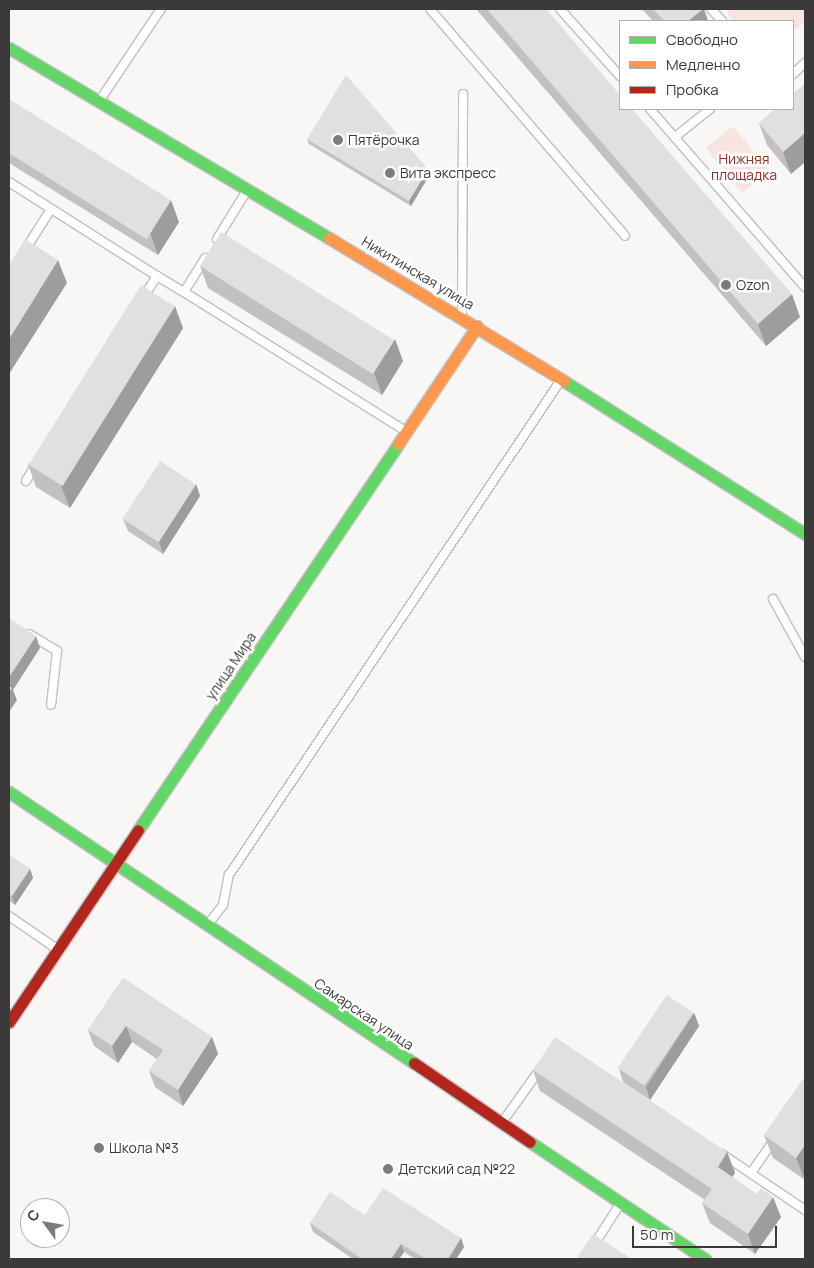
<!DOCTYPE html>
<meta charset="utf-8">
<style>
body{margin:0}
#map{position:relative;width:814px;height:1268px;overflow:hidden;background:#f9f6f6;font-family:Manrope,sans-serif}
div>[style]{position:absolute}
.green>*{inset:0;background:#f7e4e1;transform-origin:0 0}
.roads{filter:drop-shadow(1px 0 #c1c0c0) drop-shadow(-1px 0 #c1c0c0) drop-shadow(0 1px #c1c0c0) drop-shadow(0 -1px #c1c0c0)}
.lane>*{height:8px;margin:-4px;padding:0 4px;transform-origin:4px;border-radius:4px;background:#fefefe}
.fast>*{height:11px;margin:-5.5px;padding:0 5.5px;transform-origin:5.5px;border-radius:5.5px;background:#63d668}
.slow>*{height:11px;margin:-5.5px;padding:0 5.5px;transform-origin:5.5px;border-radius:5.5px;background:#ff974d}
.jam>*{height:11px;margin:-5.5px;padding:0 5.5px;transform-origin:5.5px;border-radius:5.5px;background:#b3261e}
.wall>*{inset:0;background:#c2c0c0}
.shaded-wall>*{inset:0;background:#9e9c9c}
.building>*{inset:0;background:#e1dfdf;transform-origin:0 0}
.dots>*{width:14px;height:14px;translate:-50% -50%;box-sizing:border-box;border:2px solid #fff;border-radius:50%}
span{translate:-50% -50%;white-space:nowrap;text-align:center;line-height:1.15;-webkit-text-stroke:5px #fff;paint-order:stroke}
.poi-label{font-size:14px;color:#3b3939}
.left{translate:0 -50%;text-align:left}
.park-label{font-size:14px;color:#8a3129}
.street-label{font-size:14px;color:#3b3939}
.frame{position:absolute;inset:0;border:10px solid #3b3939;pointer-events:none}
.legend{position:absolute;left:619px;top:20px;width:175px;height:90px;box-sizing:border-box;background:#fff;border:1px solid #b1b0b0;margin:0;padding:6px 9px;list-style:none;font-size:15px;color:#3b3939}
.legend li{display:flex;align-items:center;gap:10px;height:25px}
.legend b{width:25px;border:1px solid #b1b0b0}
.north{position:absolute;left:20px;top:1198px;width:50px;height:50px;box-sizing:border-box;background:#fff;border:1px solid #b1b0b0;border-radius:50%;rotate:302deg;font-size:14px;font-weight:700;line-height:20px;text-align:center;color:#3b3939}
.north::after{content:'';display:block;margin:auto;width:18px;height:22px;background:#7e7b7b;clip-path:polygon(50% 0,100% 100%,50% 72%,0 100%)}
.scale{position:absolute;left:632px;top:1226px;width:145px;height:22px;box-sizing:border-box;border:2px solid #3b3939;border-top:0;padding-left:6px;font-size:15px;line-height:18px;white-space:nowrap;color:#3b3939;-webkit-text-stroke:4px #fff;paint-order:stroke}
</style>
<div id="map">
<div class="green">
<div style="clip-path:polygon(731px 9px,805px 9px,805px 21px,793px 32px,793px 21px,733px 21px,727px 12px)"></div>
<div style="left:733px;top:126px;width:58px;height:35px;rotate:51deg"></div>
</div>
<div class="roads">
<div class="lane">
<div style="left:430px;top:9px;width:299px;rotate:49.3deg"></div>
<div style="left:560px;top:9px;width:90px;rotate:48.2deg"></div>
<div style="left:711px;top:9px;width:16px;rotate:47deg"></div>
<div style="left:793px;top:74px;width:16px;rotate:-43deg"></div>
<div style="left:100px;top:100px;width:110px;rotate:-56.2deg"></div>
<div style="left:650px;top:109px;width:236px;rotate:49deg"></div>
<div style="left:675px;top:137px;width:45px;rotate:-38.7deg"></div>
<div style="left:9px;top:182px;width:175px;rotate:32.4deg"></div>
<div style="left:217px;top:239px;width:55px;rotate:-58.3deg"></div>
<div style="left:25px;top:250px;width:49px;rotate:-57.6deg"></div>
<div style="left:184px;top:292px;width:260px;rotate:32.1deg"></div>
<div style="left:144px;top:296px;width:24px;rotate:-57deg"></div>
<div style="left:157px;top:276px;width:31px;rotate:31deg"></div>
<div style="left:184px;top:292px;width:40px;rotate:-58deg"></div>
<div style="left:462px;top:312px;width:218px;rotate:-89.7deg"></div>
<div style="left:26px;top:481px;width:17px;rotate:-59deg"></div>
<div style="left:773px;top:599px;width:66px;rotate:61.1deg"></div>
<div style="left:29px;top:634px;width:33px;rotate:31deg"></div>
<div style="left:57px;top:651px;width:54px;rotate:96.3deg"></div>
<div style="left:9px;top:916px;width:58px;rotate:34.5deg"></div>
<div style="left:209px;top:923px;width:23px;rotate:-52deg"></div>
<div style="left:223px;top:905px;width:31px;rotate:-79deg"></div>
<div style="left:229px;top:875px;width:596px;rotate:-56.15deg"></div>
<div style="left:503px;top:1121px;width:65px;rotate:-54.4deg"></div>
<div style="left:722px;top:1154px;width:100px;rotate:34deg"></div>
<div style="left:751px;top:1173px;width:40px;rotate:-55.1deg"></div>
<div style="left:585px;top:1259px;width:65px;rotate:-57.5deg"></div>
</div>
<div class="fast">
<div style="left:9px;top:48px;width:372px;rotate:30.7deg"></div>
<div style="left:564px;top:381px;width:285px;rotate:32.4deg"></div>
<div style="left:9px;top:792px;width:487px;rotate:33.8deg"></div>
<div style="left:138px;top:830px;width:465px;rotate:-56deg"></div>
<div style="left:530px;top:1142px;width:211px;rotate:33.8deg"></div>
</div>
<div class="slow">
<div style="left:329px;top:238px;width:275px;rotate:31.3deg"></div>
<div style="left:398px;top:444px;width:142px;rotate:-56.2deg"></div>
</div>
<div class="jam">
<div style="left:9px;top:1022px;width:231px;rotate:-56.1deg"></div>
<div style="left:414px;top:1063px;width:140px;rotate:34.3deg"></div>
</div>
</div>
<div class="wall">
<div style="clip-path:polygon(476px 9px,546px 9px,800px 317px,766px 346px)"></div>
<div style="clip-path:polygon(642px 9px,704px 9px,708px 21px,653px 21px)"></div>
<div style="clip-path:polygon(805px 84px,805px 162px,791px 174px,767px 145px,759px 123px)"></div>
<div style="clip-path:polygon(9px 99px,179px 222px,158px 255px,9px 163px)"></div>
<div style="clip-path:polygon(307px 139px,430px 174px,411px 206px,309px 144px)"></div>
<div style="clip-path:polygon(200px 266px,403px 361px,382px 395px,208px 288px)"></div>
<div style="clip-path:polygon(183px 328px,70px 508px,36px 487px,28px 464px)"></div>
<div style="clip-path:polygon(196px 484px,200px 496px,163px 554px,128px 531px,123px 519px)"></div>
<div style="clip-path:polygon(9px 855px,30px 869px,33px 878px,15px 905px,9px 901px)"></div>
<div style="clip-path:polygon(123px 978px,212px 1037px,218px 1054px,183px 1106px,155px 1087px,149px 1071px,157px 1059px,132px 1042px,118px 1063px,94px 1046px,88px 1030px)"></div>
<div style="clip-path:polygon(694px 1013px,699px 1026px,650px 1100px,623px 1082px,619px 1069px)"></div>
<div style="clip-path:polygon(533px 1070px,727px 1152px,735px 1173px,732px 1177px,781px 1217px,755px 1254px,710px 1223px,702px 1203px,705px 1200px,540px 1091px)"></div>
<div style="clip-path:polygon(805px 1077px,805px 1180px,773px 1158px,764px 1135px)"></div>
<div style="clip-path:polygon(365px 1215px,461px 1238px,464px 1247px,456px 1259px,415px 1259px,404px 1252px,399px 1259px,353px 1259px,313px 1232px,310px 1223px)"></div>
</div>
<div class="shaded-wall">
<div style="clip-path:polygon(703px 9px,704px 9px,708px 21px,688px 21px)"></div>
<div style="clip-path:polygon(805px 133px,805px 162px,791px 174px,783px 152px)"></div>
<div style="clip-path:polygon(428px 169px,430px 174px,411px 206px,409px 201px)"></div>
<div style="clip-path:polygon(171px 200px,179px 222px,158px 255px,150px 233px)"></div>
<div style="clip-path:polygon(58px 260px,67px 283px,9px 374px,9px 339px)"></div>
<div style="clip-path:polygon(792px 294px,800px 317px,766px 346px,758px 324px)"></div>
<div style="clip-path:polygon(175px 306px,183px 328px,70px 508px,61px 486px)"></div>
<div style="clip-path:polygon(395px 339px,403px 361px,382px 395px,374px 373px)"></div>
<div style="clip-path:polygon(196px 484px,200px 496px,163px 554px,159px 542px)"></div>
<div style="clip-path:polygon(36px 636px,40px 648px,13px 690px,17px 700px,9px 712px,9px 677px)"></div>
<div style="clip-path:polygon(30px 869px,33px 878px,15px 905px,12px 896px)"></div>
<div style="clip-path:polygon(694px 1013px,699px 1026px,650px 1100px,646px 1087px)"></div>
<div style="clip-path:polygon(126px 1026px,132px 1042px,118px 1063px,112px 1046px)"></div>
<div style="clip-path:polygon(212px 1037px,218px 1054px,183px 1106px,178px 1090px)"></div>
<div style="clip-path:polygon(805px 1145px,805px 1180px,796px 1158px)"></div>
<div style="clip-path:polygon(727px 1152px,735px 1173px,725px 1187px,718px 1167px)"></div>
<div style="clip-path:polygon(773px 1197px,781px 1217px,755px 1254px,748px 1234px)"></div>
<div style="clip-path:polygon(461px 1238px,464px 1247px,456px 1259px,448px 1259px)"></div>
<div style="clip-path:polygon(401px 1244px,404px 1252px,399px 1259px,391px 1259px)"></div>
</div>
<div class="building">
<div style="clip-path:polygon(487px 9px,546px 9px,620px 95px,620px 109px,632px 109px,792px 294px,758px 324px)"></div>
<div style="clip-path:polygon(653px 9px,703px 9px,688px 21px,664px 21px)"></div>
<div style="clip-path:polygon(346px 75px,428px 169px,409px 201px,307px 139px)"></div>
<div style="clip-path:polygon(805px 84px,805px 133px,783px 152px,759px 123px,776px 109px,793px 109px,793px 95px)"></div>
<div style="left:9px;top:99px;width:191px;height:46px;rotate:32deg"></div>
<div style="left:221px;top:232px;width:204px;height:40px;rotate:32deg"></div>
<div style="clip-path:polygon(25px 239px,58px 260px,9px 339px,9px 265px)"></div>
<div style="left:141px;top:285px;width:40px;height:212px;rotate:32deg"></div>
<div style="left:160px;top:461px;width:43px;height:69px;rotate:33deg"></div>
<div style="clip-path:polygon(9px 618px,36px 636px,9px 677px)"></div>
<div style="clip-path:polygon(9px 686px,12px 688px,9px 693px)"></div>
<div style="clip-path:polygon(9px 855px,30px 869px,12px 896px,9px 894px)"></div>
<div style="clip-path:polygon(123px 978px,212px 1037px,178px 1090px,149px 1071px,163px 1050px,126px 1026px,112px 1046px,88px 1030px)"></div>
<div style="left:667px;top:995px;width:32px;height:88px;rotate:34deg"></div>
<div style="clip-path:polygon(555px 1037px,727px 1152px,718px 1167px,757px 1194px,761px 1188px,773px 1197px,748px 1234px,702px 1203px,712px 1189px,533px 1070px)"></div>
<div style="clip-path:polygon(805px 1077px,805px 1145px,796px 1158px,764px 1135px)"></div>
<div style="clip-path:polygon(383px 1188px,461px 1238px,448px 1259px,426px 1259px,401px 1244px,391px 1259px,362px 1259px,310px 1223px,330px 1192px,365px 1215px)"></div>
<div style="clip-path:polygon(593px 1234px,632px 1259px,576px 1259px)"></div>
</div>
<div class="dots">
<div style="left:338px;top:140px;background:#7e7b7b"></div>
<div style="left:390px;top:173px;background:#7e7b7b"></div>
<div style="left:726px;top:285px;background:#7e7b7b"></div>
<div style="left:99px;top:1148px;background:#7e7b7b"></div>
<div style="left:388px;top:1169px;background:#7e7b7b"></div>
</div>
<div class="poi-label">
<span class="left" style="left:348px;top:140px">Пятёрочка</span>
<span class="left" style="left:400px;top:173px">Вита экспресс</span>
<span class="left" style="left:736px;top:285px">Ozon</span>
<span class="left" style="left:109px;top:1148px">Школа №3</span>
<span class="left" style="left:398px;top:1169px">Детский сад №22</span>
</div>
<div class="park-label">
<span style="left:744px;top:167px">Нижняя<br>площадка</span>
</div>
<div class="street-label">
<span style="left:418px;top:273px;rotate:31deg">Никитинская улица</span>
<span style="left:231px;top:666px;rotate:-56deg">улица Мира</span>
<span style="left:364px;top:1014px;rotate:34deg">Самарская улица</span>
</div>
<div class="frame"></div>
<ul class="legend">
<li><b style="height:6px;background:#63d668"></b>Свободно</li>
<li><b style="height:6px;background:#ff974d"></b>Медленно</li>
<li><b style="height:6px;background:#b3261e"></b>Пробка</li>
</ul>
<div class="north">С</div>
<div class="scale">50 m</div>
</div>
